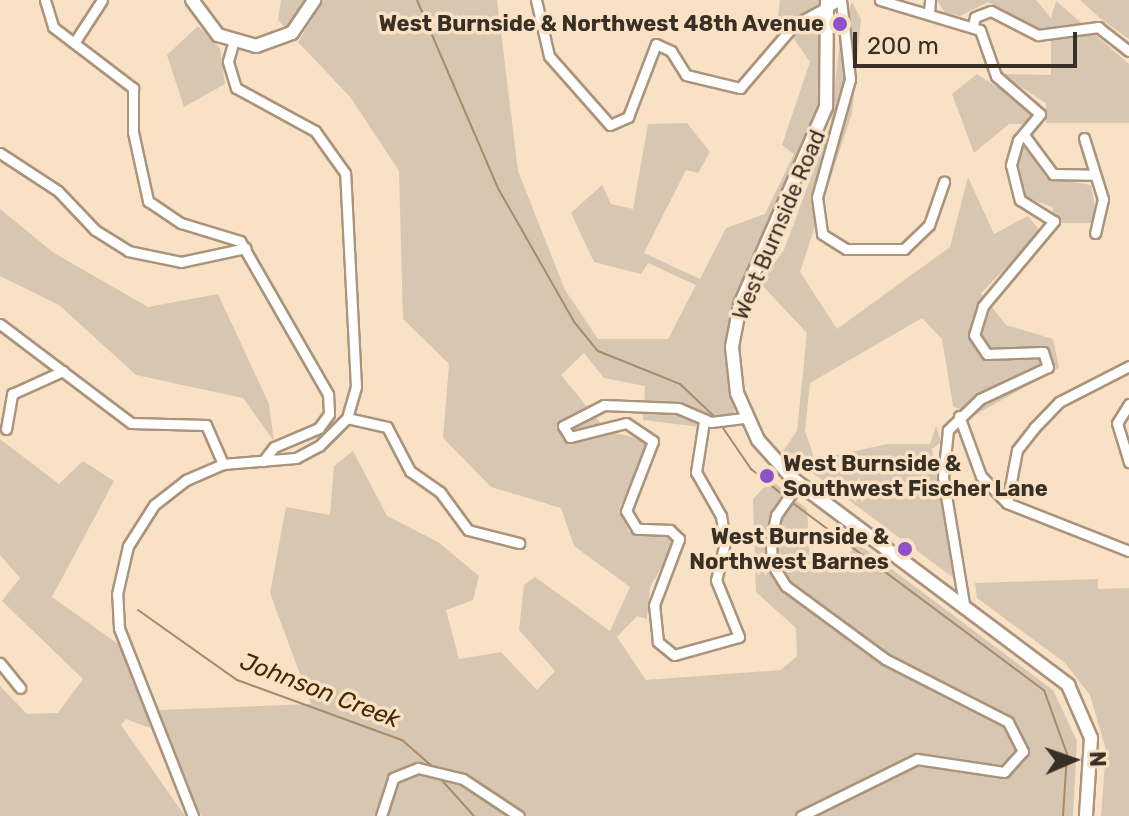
<!DOCTYPE html>
<style>
body{margin:0}
#map{position:relative;width:1129px;height:816px;overflow:hidden;background:#f9e1c5;font-family:Rubik,sans-serif}
div>[style]{position:absolute}
.green>*{inset:0;background:#d7c6b2}
.stream>*{height:2px;margin:-1px;padding:0 1px;transform-origin:1px;border-radius:1px;background:#a78b6a}
.roads{filter:drop-shadow(2px 0 #aa947b) drop-shadow(-2px 0 #aa947b) drop-shadow(0 2px #aa947b) drop-shadow(0 -2px #aa947b)}
.minor>*{height:9px;margin:-4.5px;padding:0 4.5px;transform-origin:4.5px;border-radius:4.5px;background:#fff}
.major>*{height:12px;margin:-6px;padding:0 6px;transform-origin:6px;border-radius:6px;background:#fff}
.dots>*{width:22px;height:22px;translate:-50% -50%;box-sizing:border-box;border:4px solid #f9e1c5;border-radius:50%}
span{translate:-50% -50%;white-space:nowrap;text-align:center;line-height:1.15;-webkit-text-stroke:7px #f9e1c5;paint-order:stroke}
.poi-label{font-size:22px;color:#382f25;font-weight:700}
.right{translate:-100% -50%;text-align:right}
.left{translate:0 -50%;text-align:left}
.street-label{font-size:22px;color:#382f25}
.water-label{font-size:24px;color:#472a00;font-style:italic}
.north{position:absolute;left:1033px;top:720px;width:80px;height:80px;-webkit-text-stroke:6px #f9e1c5;paint-order:stroke;rotate:88deg;font-size:22px;font-weight:700;line-height:32px;text-align:center;color:#382f25}
.north::after{content:'';display:block;margin:auto;width:28px;height:36px;background:#382f25;clip-path:polygon(50% 0,100% 100%,50% 72%,0 100%)}
.scale{position:absolute;left:853px;top:32px;width:224px;height:36px;box-sizing:border-box;border:4px solid #382f25;border-top:0;padding-left:10px;font-size:24px;line-height:28px;white-space:nowrap;color:#382f25;-webkit-text-stroke:6px #f9e1c5;paint-order:stroke}
</style>
<div id="map">
<div class="green">
<div style="clip-path:polygon(281px 0,309px 0,289px 32px,278px 20px)"></div>
<div style="clip-path:polygon(324px 0,497px 0,518px 171px,565px 290px,598px 339px,668px 339px,696px 285px,648px 263px,641px 274px,594px 262px,571px 213px,602px 185px,611px 204px,633px 209px,648px 124px,687px 123px,710px 152px,698px 173px,686px 170px,644px 253px,700px 279px,726px 228px,765px 214px,794px 154px,782px 145px,810px 62px,778px 16px,780px 0,823px 0,825px 88px,803px 157px,739px 291px,725px 344px,735px 414px,712px 415px,708px 428px,643px 420px,645px 386px,604px 378px,584px 353px,561px 375px,607px 431px,645px 440px,647px 453px,619px 508px,629px 532px,666px 535px,674px 546px,650px 587px,647px 619px,637px 616px,617px 637px,646px 680px,781px 670px,797px 656px,796px 628px,756px 592px,753px 499px,771px 480px,807px 509px,810px 558px,836px 572px,857px 543px,1053px 690px,1077px 741px,1073px 816px,201px 816px,159px 710px,311px 704px,270px 593px,286px 507px,330px 515px,334px 466px,353px 451px,387px 516px,438px 542px,479px 576px,473px 600px,446px 610px,459px 659px,501px 652px,537px 690px,555px 671px,519px 630px,524px 585px,535px 577px,610px 631px,630px 587px,574px 546px,561px 508px,491px 487px,443px 438px,449px 364px,403px 319px,399px 171px,351px 98px,298px 42px)"></div>
<div style="clip-path:polygon(937px 0,1036px 0,1051px 18px,1056px 1px,1129px 64px,1129px 123px,1046px 123px,1046px 103px,1001px 74px,1051px 75px,1051px 30px,1030px 27px,988px 2px,960px 16px,945px 13px)"></div>
<div style="clip-path:polygon(1080px 0,1129px 0,1129px 39px,1102px 20px)"></div>
<div style="clip-path:polygon(852px 2px,861px 19px,852px 113px,800px 272px,837px 329px,950px 247px,968px 177px,994px 234px,1028px 216px,1041px 232px,981px 293px,1006px 325px,1053px 339px,1059px 368px,973px 416px,953px 406px,942px 339px,922px 318px,810px 383px,805px 431px,815px 460px,887px 444px,930px 444px,936px 426px,941px 442px,932px 449px,955px 579px,783px 451px,797px 431px,807px 333px,760px 283px,784px 250px,831px 123px,841px 29px)"></div>
<div style="clip-path:polygon(198px 26px,220px 48px,225px 84px,184px 107px,167px 55px)"></div>
<div style="clip-path:polygon(977px 74px,1030px 108px,1032px 124px,1009px 124px,974px 153px,952px 94px)"></div>
<div style="clip-path:polygon(1021px 138px,1046px 178px,1091px 185px,1098px 223px,1056px 223px,1052px 207px,1022px 196px,1015px 156px)"></div>
<div style="clip-path:polygon(0 209px,54px 253px,148px 307px,218px 294px,269px 404px,274px 441px,243px 398px,136px 375px,59px 305px,0 276px)"></div>
<div style="clip-path:polygon(0 439px,59px 484px,83px 461px,114px 481px,52px 597px,125px 649px,150px 710px,150px 728px,126px 719px,121px 725px,185px 816px,0 816px,0 686px,27px 714px,58px 713px,83px 679px,2px 601px,20px 578px,0 555px)"></div>
<div style="clip-path:polygon(1098px 579px,1098px 589px,1129px 588px,1129px 816px,1101px 816px,1106px 750px,1090px 695px,1064px 662px,977px 598px,975px 583px)"></div>
</div>
<div class="stream">
<div style="left:417px;top:0;width:207px;rotate:66.7deg"></div>
<div style="left:499px;top:190px;width:153px;rotate:60.3deg"></div>
<div style="left:575px;top:323px;width:36px;rotate:51deg"></div>
<div style="left:598px;top:351px;width:88px;rotate:21.9deg"></div>
<div style="left:680px;top:384px;width:50px;rotate:43.4deg"></div>
<div style="left:723px;top:428px;width:50px;rotate:55.7deg"></div>
<div style="left:751px;top:469px;width:41px;rotate:39.1deg"></div>
<div style="left:790px;top:501px;width:317px;rotate:36.7deg"></div>
<div style="left:1044px;top:690px;width:68px;rotate:70.2deg"></div>
<div style="left:1067px;top:754px;width:62px;rotate:93.7deg"></div>
<div style="left:138px;top:610px;width:121px;rotate:35.3deg"></div>
<div style="left:237px;top:680px;width:176px;rotate:20deg"></div>
<div style="left:402px;top:740px;width:41px;rotate:41.1deg"></div>
<div style="left:438px;top:776px;width:54px;rotate:48deg"></div>
</div>
<div class="roads">
<div class="minor">
<div style="left:45px;top:0;width:28px;rotate:73deg"></div>
<div style="left:53px;top:27px;width:101px;rotate:37.3deg"></div>
<div style="left:133px;top:88px;width:44px;rotate:90deg"></div>
<div style="left:133px;top:132px;width:71px;rotate:77.7deg"></div>
<div style="left:148px;top:201px;width:40px;rotate:34deg"></div>
<div style="left:181px;top:223px;width:62px;rotate:17deg"></div>
<div style="left:240px;top:241px;width:177px;rotate:60.1deg"></div>
<div style="left:328px;top:394px;width:20px;rotate:87deg"></div>
<div style="left:329px;top:414px;width:17px;rotate:126deg"></div>
<div style="left:319px;top:428px;width:49px;rotate:157.1deg"></div>
<div style="left:274px;top:447px;width:18px;rotate:128deg"></div>
<div style="left:536px;top:0;width:57px;rotate:76.9deg"></div>
<div style="left:549px;top:56px;width:92px;rotate:48.5deg"></div>
<div style="left:610px;top:125px;width:20px;rotate:-24deg"></div>
<div style="left:628px;top:117px;width:78px;rotate:-69deg"></div>
<div style="left:656px;top:44px;width:17px;rotate:25deg"></div>
<div style="left:671px;top:51px;width:28px;rotate:58deg"></div>
<div style="left:686px;top:75px;width:56px;rotate:13.5deg"></div>
<div style="left:740px;top:88px;width:83px;rotate:-49.4deg"></div>
<div style="left:794px;top:25px;width:52px;rotate:-28.5deg"></div>
<div style="left:841px;top:0;width:80px;rotate:83.5deg"></div>
<div style="left:850px;top:79px;width:123px;rotate:105.6deg"></div>
<div style="left:817px;top:197px;width:37px;rotate:82deg"></div>
<div style="left:822px;top:234px;width:28px;rotate:32deg"></div>
<div style="left:846px;top:249px;width:58px"></div>
<div style="left:904px;top:249px;width:35px;rotate:-44deg"></div>
<div style="left:929px;top:225px;width:46px;rotate:-70.8deg"></div>
<div style="left:880px;top:0;width:104px;rotate:16.7deg"></div>
<div style="left:980px;top:30px;width:49px;rotate:70.8deg"></div>
<div style="left:996px;top:76px;width:58px;rotate:40.8deg"></div>
<div style="left:1040px;top:114px;width:34px;rotate:130deg"></div>
<div style="left:1018px;top:140px;width:26px;rotate:106deg"></div>
<div style="left:1011px;top:165px;width:36px;rotate:76deg"></div>
<div style="left:1020px;top:200px;width:40px;rotate:32deg"></div>
<div style="left:1054px;top:221px;width:111px;rotate:129.9deg"></div>
<div style="left:983px;top:306px;width:30px;rotate:107deg"></div>
<div style="left:974px;top:335px;width:23px;rotate:56deg"></div>
<div style="left:987px;top:354px;width:56px;rotate:-2deg"></div>
<div style="left:1043px;top:352px;width:16px;rotate:72deg"></div>
<div style="left:1048px;top:367px;width:75px;rotate:154.8deg"></div>
<div style="left:980px;top:399px;width:45px;rotate:135.9deg"></div>
<div style="left:948px;top:430px;width:47px;rotate:96.1deg"></div>
<div style="left:943px;top:477px;width:129px;rotate:80.6deg"></div>
<div style="left:929px;top:12px;width:12px;rotate:-85deg"></div>
<div style="left:973px;top:25px;width:8px;rotate:-76deg"></div>
<div style="left:975px;top:17px;width:17px;rotate:-21deg"></div>
<div style="left:991px;top:11px;width:53px;rotate:27.1deg"></div>
<div style="left:1038px;top:35px;width:61px;rotate:-7.6deg"></div>
<div style="left:1098px;top:27px;width:39px;rotate:38deg"></div>
<div style="left:74px;top:43px;width:51px;rotate:-56.9deg"></div>
<div style="left:1024px;top:135px;width:49px;rotate:53.4deg"></div>
<div style="left:1053px;top:174px;width:39px;rotate:1deg"></div>
<div style="left:1084px;top:138px;width:64px;rotate:72.7deg"></div>
<div style="left:1103px;top:199px;width:35px;rotate:103deg"></div>
<div style="left:0;top:153px;width:69px;rotate:33.2deg"></div>
<div style="left:58px;top:191px;width:54px;rotate:46.5deg"></div>
<div style="left:95px;top:230px;width:39px;rotate:32deg"></div>
<div style="left:128px;top:251px;width:54px;rotate:11.7deg"></div>
<div style="left:181px;top:262px;width:66px;rotate:-12.2deg"></div>
<div style="left:0;top:324px;width:164px;rotate:37.1deg"></div>
<div style="left:131px;top:423px;width:75px;rotate:1.5deg"></div>
<div style="left:206px;top:425px;width:43px;rotate:66.4deg"></div>
<div style="left:1129px;top:404px;width:22px;rotate:122deg"></div>
<div style="left:1117px;top:423px;width:41px;rotate:72.9deg"></div>
<div style="left:959px;top:416px;width:64px;rotate:69.9deg"></div>
<div style="left:981px;top:476px;width:37px;rotate:46deg"></div>
<div style="left:1007px;top:503px;width:131px;rotate:21.5deg"></div>
<div style="left:347px;top:418px;width:41px;rotate:12.7deg"></div>
<div style="left:387px;top:427px;width:50px;rotate:62.4deg"></div>
<div style="left:410px;top:471px;width:37px;rotate:35deg"></div>
<div style="left:440px;top:492px;width:47px;rotate:53.6deg"></div>
<div style="left:468px;top:530px;width:53px;rotate:14.3deg"></div>
<div style="left:704px;top:421px;width:52px;rotate:98.9deg"></div>
<div style="left:696px;top:472px;width:51px;rotate:60.4deg"></div>
<div style="left:721px;top:516px;width:26px;rotate:81deg"></div>
<div style="left:725px;top:542px;width:39px;rotate:103deg"></div>
<div style="left:716px;top:580px;width:61px;rotate:68deg"></div>
<div style="left:739px;top:637px;width:67px;rotate:164.5deg"></div>
<div style="left:674px;top:655px;width:21px;rotate:-141deg"></div>
<div style="left:658px;top:642px;width:37px;rotate:-96deg"></div>
<div style="left:654px;top:605px;width:71px;rotate:-69.3deg"></div>
<div style="left:679px;top:539px;width:13px;rotate:-135deg"></div>
<div style="left:670px;top:530px;width:33px;rotate:-178deg"></div>
<div style="left:637px;top:529px;width:21px;rotate:-121deg"></div>
<div style="left:626px;top:511px;width:75px;rotate:-68.9deg"></div>
<div style="left:653px;top:441px;width:32px;rotate:-146deg"></div>
<div style="left:626px;top:423px;width:58px;rotate:166deg"></div>
<div style="left:570px;top:437px;width:13px;rotate:-122deg"></div>
<div style="left:563px;top:426px;width:46px;rotate:-27.1deg"></div>
<div style="left:604px;top:405px;width:74px;rotate:2.3deg"></div>
<div style="left:678px;top:408px;width:36px;rotate:23deg"></div>
<div style="left:711px;top:422px;width:35px;rotate:-7deg"></div>
<div style="left:6px;top:429px;width:36px;rotate:-80deg"></div>
<div style="left:12px;top:394px;width:56px;rotate:-24.3deg"></div>
<div style="left:798px;top:484px;width:38px;rotate:125deg"></div>
<div style="left:776px;top:515px;width:26px;rotate:101deg"></div>
<div style="left:771px;top:541px;width:23px;rotate:88deg"></div>
<div style="left:772px;top:564px;width:26px;rotate:58deg"></div>
<div style="left:786px;top:586px;width:123px;rotate:36.4deg"></div>
<div style="left:885px;top:659px;width:138px;rotate:27.1deg"></div>
<div style="left:1008px;top:722px;width:33px;rotate:63deg"></div>
<div style="left:1023px;top:751px;width:28px;rotate:132deg"></div>
<div style="left:1004px;top:772px;width:88px;rotate:-171.5deg"></div>
<div style="left:917px;top:759px;width:129px;rotate:153.8deg"></div>
<div style="left:1007px;top:503px;width:54px;rotate:-79.3deg"></div>
<div style="left:1017px;top:450px;width:28px;rotate:-52deg"></div>
<div style="left:1034px;top:428px;width:36px;rotate:-46deg"></div>
<div style="left:1059px;top:402px;width:79px;rotate:-27.2deg"></div>
<div style="left:0;top:663px;width:32px;rotate:51deg"></div>
<div style="left:193px;top:816px;width:202px;rotate:-111.5deg"></div>
<div style="left:119px;top:628px;width:34px;rotate:-93deg"></div>
<div style="left:117px;top:594px;width:49px;rotate:-77.1deg"></div>
<div style="left:128px;top:546px;width:49px;rotate:-57.6deg"></div>
<div style="left:154px;top:505px;width:41px;rotate:-38deg"></div>
<div style="left:186px;top:480px;width:40px;rotate:-23.4deg"></div>
<div style="left:223px;top:464px;width:73px;rotate:-4.7deg"></div>
<div style="left:296px;top:458px;width:26px;rotate:-28deg"></div>
<div style="left:319px;top:446px;width:40px;rotate:-45deg"></div>
<div style="left:347px;top:418px;width:32px;rotate:-74deg"></div>
<div style="left:356px;top:387px;width:214px;rotate:-92.9deg"></div>
<div style="left:345px;top:173px;width:52px;rotate:-125.5deg"></div>
<div style="left:315px;top:131px;width:90px;rotate:-151.4deg"></div>
<div style="left:236px;top:88px;width:28px;rotate:-107deg"></div>
<div style="left:228px;top:61px;width:19px;rotate:-74deg"></div>
<div style="left:381px;top:816px;width:40px;rotate:-72deg"></div>
<div style="left:393px;top:778px;width:27px;rotate:-22deg"></div>
<div style="left:418px;top:768px;width:46px;rotate:13.7deg"></div>
<div style="left:463px;top:779px;width:67px;rotate:33.5deg"></div>
</div>
<div class="major">
<div style="left:192px;top:0;width:44px;rotate:53.4deg"></div>
<div style="left:218px;top:35px;width:40px;rotate:16deg"></div>
<div style="left:256px;top:46px;width:38px;rotate:-20deg"></div>
<div style="left:292px;top:33px;width:40px;rotate:-56deg"></div>
<div style="left:827px;top:0;width:107px;rotate:90.5deg"></div>
<div style="left:826px;top:107px;width:216px;rotate:113.5deg"></div>
<div style="left:740px;top:305px;width:43px;rotate:100.8deg"></div>
<div style="left:732px;top:347px;width:46px;rotate:83.8deg"></div>
<div style="left:737px;top:393px;width:51px;rotate:65.9deg"></div>
<div style="left:758px;top:440px;width:52px;rotate:48.1deg"></div>
<div style="left:793px;top:479px;width:344px;rotate:36.8deg"></div>
<div style="left:1068px;top:685px;width:58px;rotate:66.5deg"></div>
<div style="left:1091px;top:738px;width:78px;rotate:93.7deg"></div>
</div>
</div>
<div class="dots">
<div style="left:840px;top:24px;background:#8d51c8"></div>
<div style="left:767px;top:476px;background:#8d51c8"></div>
<div style="left:905px;top:549px;background:#8d51c8"></div>
</div>
<div class="poi-label">
<span class="right" style="left:824px;top:24px">West Burnside &amp; Northwest 48th Avenue</span>
<span class="left" style="left:783px;top:476px">West Burnside &amp;<br>Southwest Fischer Lane</span>
<span class="right" style="left:889px;top:549px">West Burnside &amp;<br>Northwest Barnes</span>
</div>
<div class="street-label">
<span style="left:779px;top:225px;rotate:-67deg">West Burnside Road</span>
</div>
<div class="water-label">
<span style="left:320px;top:691px;rotate:21deg">Johnson Creek</span>
</div>
<div class="north">N</div>
<div class="scale">200 m</div>
</div>
